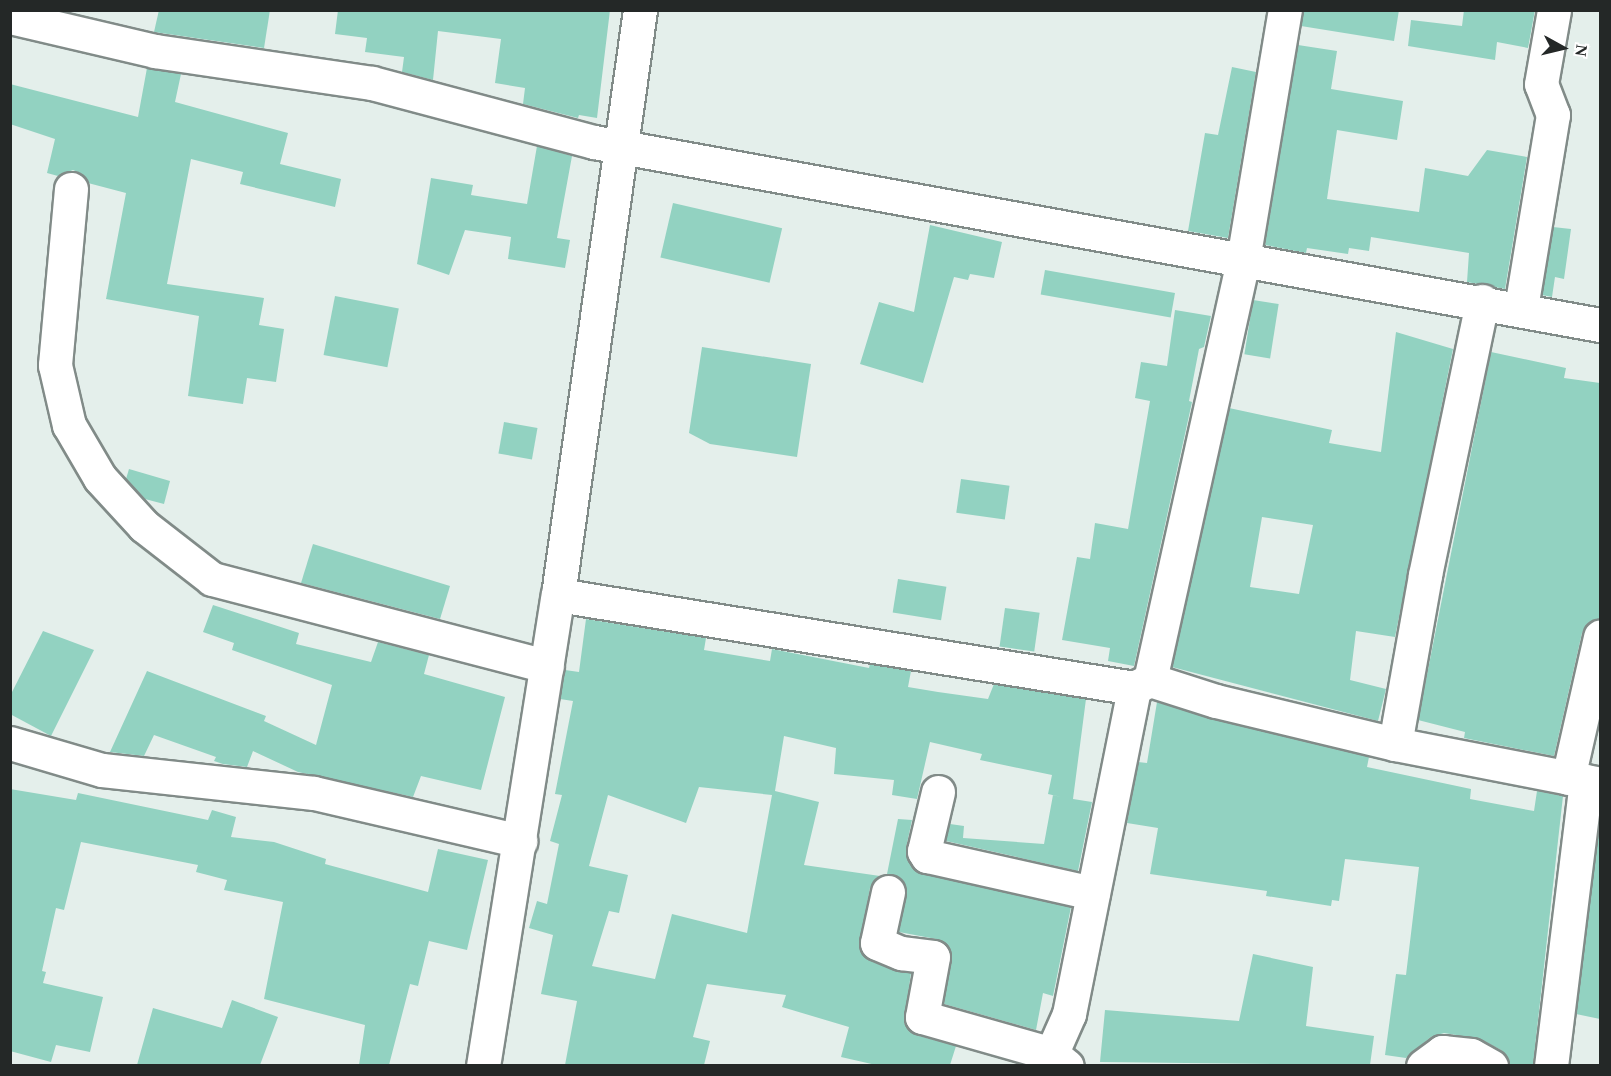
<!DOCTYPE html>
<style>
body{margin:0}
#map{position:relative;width:1611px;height:1076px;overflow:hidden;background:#e4efeb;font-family:"Times New Roman",serif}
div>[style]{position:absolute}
.building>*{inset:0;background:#92d2c1;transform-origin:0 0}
.roads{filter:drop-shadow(2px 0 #818b88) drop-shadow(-2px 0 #818b88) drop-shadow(0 2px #818b88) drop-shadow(0 -2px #818b88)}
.street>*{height:33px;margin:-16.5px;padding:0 16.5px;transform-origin:16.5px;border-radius:16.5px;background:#fff}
span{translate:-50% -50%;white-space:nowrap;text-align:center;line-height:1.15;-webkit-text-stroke:5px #fff;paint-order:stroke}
.frame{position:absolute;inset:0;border:12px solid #242827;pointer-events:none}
.north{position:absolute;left:1533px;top:18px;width:60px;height:60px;-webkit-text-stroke:4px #fff;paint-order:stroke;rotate:98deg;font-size:16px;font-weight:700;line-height:24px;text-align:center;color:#242827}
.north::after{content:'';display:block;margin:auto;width:21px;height:27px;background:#242827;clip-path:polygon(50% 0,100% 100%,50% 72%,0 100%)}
</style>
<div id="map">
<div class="building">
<div style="clip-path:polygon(159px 10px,270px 10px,264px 48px,154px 32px)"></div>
<div style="clip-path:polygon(338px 10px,610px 10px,597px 118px,579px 115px,578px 118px,523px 104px,525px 88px,495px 83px,501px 39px,438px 31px,433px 80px,402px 72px,404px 57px,365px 52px,367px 38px,335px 34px)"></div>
<div style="clip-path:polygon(1303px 10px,1399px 10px,1394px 41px,1301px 26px)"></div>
<div style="clip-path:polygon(1464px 10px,1535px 10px,1528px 48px,1497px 42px,1495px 60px,1408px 46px,1411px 20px,1462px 26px)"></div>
<div style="clip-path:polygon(1298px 45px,1337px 51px,1331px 89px,1403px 101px,1397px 140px,1337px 130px,1327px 199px,1419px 212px,1425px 168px,1468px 176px,1487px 150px,1527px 157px,1505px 289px,1467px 282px,1469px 253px,1371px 237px,1369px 251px,1349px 248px,1348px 254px,1307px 248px,1306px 253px,1265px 245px)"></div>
<div style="clip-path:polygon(1232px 67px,1256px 72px,1228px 238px,1188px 231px,1205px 133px,1218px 135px)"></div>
<div style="clip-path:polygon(147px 68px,181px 74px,175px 102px,288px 133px,280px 164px,341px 179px,335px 207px,240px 184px,243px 172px,191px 159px,167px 284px,264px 298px,259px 325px,284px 329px,276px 382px,247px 378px,243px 404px,188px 396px,199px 316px,106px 299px,126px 193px,88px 183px,82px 174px,73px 170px,58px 176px,47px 173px,55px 139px,10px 124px,10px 84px,138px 117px)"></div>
<div style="clip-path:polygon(537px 146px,572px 156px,557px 238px,570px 240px,565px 268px,508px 259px,511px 237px,465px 230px,449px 275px,417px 264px,431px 178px,473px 185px,471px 195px,527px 204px)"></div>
<div style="left:673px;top:203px;width:112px;height:56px;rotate:13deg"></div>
<div style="clip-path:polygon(930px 225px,1002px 242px,994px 278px,970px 274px,968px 280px,954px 277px,923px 383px,860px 364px,879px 302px,914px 312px)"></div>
<div style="clip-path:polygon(1553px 227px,1571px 229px,1564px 279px,1555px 277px,1552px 297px,1542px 295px)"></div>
<div style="left:1045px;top:270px;width:132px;height:25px;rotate:10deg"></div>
<div style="left:335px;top:296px;width:65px;height:60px;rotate:11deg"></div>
<div style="left:1253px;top:300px;width:26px;height:55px;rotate:9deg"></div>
<div style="clip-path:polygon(1175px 310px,1211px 316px,1204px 347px,1199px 349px,1189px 401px,1192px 402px,1134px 666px,1108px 661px,1110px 648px,1062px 640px,1077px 557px,1090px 559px,1095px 523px,1128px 529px,1150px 401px,1135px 398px,1141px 362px,1167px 366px)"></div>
<div style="clip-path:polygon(evenodd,1396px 332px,1453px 349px,1395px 637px,1356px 631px,1350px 680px,1386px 689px,1378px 721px,1172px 667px,1229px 408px,1332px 430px,1329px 443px,1381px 452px,1396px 332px,1262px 517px,1313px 525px,1299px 594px,1250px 587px,1262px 517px)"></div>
<div style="clip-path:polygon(702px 347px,811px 364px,797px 457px,710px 444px,689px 433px)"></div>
<div style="clip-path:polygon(1491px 352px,1566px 368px,1564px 378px,1600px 383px,1600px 619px,1587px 624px,1582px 633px,1554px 756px,1464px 738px,1465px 732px,1418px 720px)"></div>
<div style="left:504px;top:422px;width:34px;height:32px;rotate:10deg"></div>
<div style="clip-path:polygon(129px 469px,170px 481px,164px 504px,145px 499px,126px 479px)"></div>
<div style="left:961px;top:479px;width:49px;height:34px;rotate:8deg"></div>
<div style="clip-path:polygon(313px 544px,450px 586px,440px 619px,301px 583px)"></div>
<div style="left:898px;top:579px;width:49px;height:34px;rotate:9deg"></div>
<div style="clip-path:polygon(213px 605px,299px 633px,296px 644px,371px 662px,378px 642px,429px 655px,424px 674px,505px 697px,481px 790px,421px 776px,413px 797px,298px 772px,253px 751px,247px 767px,223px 764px,214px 761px,216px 757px,154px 735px,144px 756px,110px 752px,147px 671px,266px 716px,264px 721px,316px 745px,332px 685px,232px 650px,234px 643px,203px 632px)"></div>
<div style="left:1005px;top:608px;width:35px;height:39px;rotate:8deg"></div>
<div style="clip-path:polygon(evenodd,586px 619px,706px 638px,704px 650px,770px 661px,772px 649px,869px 668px,870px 664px,911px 671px,908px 687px,938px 692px,988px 699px,994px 684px,1086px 699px,1073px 799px,1092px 802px,1078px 871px,946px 841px,950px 824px,964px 826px,963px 838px,1044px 844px,1053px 795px,1061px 797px,1048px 794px,1052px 775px,980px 760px,982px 754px,930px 742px,917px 799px,892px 795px,894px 780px,834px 774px,836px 748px,784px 736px,775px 791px,819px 802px,804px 865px,880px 876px,870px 888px,859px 948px,870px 960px,911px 973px,904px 1023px,916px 1035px,956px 1046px,950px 1065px,876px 1065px,841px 1057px,849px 1027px,782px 1007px,786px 995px,707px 984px,693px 1037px,710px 1041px,704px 1065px,565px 1065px,577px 1001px,541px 994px,553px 935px,529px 928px,537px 901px,547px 904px,559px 844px,550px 841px,562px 795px,555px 794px,573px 701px,560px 699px,565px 670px,579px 672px,586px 619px,699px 787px,772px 795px,747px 933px,672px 914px,655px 979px,592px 966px,609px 911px,619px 913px,628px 875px,589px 866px,608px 795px,686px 823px,699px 787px)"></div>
<div style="clip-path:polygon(43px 631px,94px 650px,51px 736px,10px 714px,10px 696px)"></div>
<div style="clip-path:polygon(1157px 702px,1212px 719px,1369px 757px,1367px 767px,1471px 789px,1470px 799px,1534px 811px,1537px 791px,1563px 796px,1533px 1065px,1510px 1065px,1501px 1050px,1480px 1039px,1444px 1033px,1431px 1037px,1406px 1058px,1385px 1055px,1396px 974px,1406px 975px,1419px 867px,1345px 859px,1339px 901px,1332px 900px,1331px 906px,1266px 896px,1267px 891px,1150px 874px,1158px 828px,1127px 823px,1138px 762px,1147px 763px)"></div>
<div style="clip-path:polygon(10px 789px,76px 800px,78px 793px,208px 820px,212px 810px,236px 817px,231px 837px,274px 842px,326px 859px,325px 864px,428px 892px,438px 849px,488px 860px,467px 950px,429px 941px,418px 986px,410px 984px,389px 1065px,359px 1065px,365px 1025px,264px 999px,283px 902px,224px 890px,227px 880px,196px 872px,198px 865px,81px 842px,64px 910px,56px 908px,42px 971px,46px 972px,43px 983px,103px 997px,90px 1052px,56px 1045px,51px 1062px,10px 1051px)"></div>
<div style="clip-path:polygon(1600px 817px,1600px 1019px,1576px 1014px)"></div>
<div style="clip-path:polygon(898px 819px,912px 820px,906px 848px,908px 861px,916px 871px,1071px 907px,1053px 996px,1043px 993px,1036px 1030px,944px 1004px,950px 950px,936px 939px,899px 932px,906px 887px,900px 878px,887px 874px)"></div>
<div style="clip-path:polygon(1253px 954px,1313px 967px,1306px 1026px,1374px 1036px,1370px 1065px,1100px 1062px,1105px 1010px,1239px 1021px)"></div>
<div style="clip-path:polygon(232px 1000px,278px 1017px,260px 1065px,137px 1065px,153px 1008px,222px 1028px)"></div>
</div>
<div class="roads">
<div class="street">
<div style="left:10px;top:17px;width:149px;rotate:13.2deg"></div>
<div style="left:155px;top:51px;width:219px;rotate:8.4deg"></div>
<div style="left:372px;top:83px;width:230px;rotate:14.9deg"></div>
<div style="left:594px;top:142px;width:1023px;rotate:10.31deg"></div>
<div style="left:71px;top:189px;width:177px;rotate:95.2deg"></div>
<div style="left:55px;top:365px;width:62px;rotate:76.9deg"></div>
<div style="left:69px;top:425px;width:61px;rotate:59.7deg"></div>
<div style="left:100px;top:478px;width:65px;rotate:47.5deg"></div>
<div style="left:144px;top:526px;width:86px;rotate:37.9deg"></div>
<div style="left:212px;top:579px;width:346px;rotate:14.6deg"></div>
<div style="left:1521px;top:308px;width:196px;rotate:-80.6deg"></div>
<div style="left:1553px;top:115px;width:33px;rotate:-111deg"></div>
<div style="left:1541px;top:84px;width:75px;rotate:-80deg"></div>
<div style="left:558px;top:595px;width:583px;rotate:9.17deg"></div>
<div style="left:1150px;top:680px;width:69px;rotate:17.7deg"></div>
<div style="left:1216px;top:701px;width:184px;rotate:13.5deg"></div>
<div style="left:1395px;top:744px;width:209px;rotate:11deg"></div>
<div style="left:10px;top:743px;width:96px;rotate:16.4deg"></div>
<div style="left:102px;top:770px;width:213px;rotate:6.2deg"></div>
<div style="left:314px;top:793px;width:212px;rotate:13.1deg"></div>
<div style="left:1395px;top:744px;width:172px;rotate:-79.9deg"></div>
<div style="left:1425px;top:575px;width:280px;rotate:-78.2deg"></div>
<div style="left:1568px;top:778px;width:145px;rotate:-77.2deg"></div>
<div style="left:938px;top:792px;width:61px;rotate:103.3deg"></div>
<div style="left:924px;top:851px;width:6px;rotate:59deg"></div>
<div style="left:927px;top:856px;width:170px;rotate:12.6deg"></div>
<div style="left:888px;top:892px;width:52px;rotate:102.2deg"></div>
<div style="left:877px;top:943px;width:26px;rotate:23deg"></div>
<div style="left:901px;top:953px;width:32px;rotate:7deg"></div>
<div style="left:933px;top:957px;width:61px;rotate:100.4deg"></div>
<div style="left:922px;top:1017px;width:135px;rotate:15.9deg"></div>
<div style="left:1052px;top:1054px;width:19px;rotate:39deg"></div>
<div style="left:483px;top:1066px;width:477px;rotate:-81deg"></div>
<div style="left:558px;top:595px;width:591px;rotate:-82.02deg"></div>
<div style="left:1046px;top:1066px;width:57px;rotate:-66.1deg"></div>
<div style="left:1069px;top:1014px;width:332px;rotate:-78.7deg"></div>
<div style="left:1134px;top:688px;width:18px;rotate:-27deg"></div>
<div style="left:1150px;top:680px;width:430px;rotate:-77.5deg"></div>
<div style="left:1243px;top:260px;width:254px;rotate:-80.5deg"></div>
<div style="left:1423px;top:1066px;width:24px;rotate:-36deg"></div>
<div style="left:1442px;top:1052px;width:29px;rotate:6deg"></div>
<div style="left:1471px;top:1055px;width:23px;rotate:29deg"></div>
<div style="left:1551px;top:1066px;width:287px;rotate:-83deg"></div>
</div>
</div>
<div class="frame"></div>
<div class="north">N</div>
</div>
